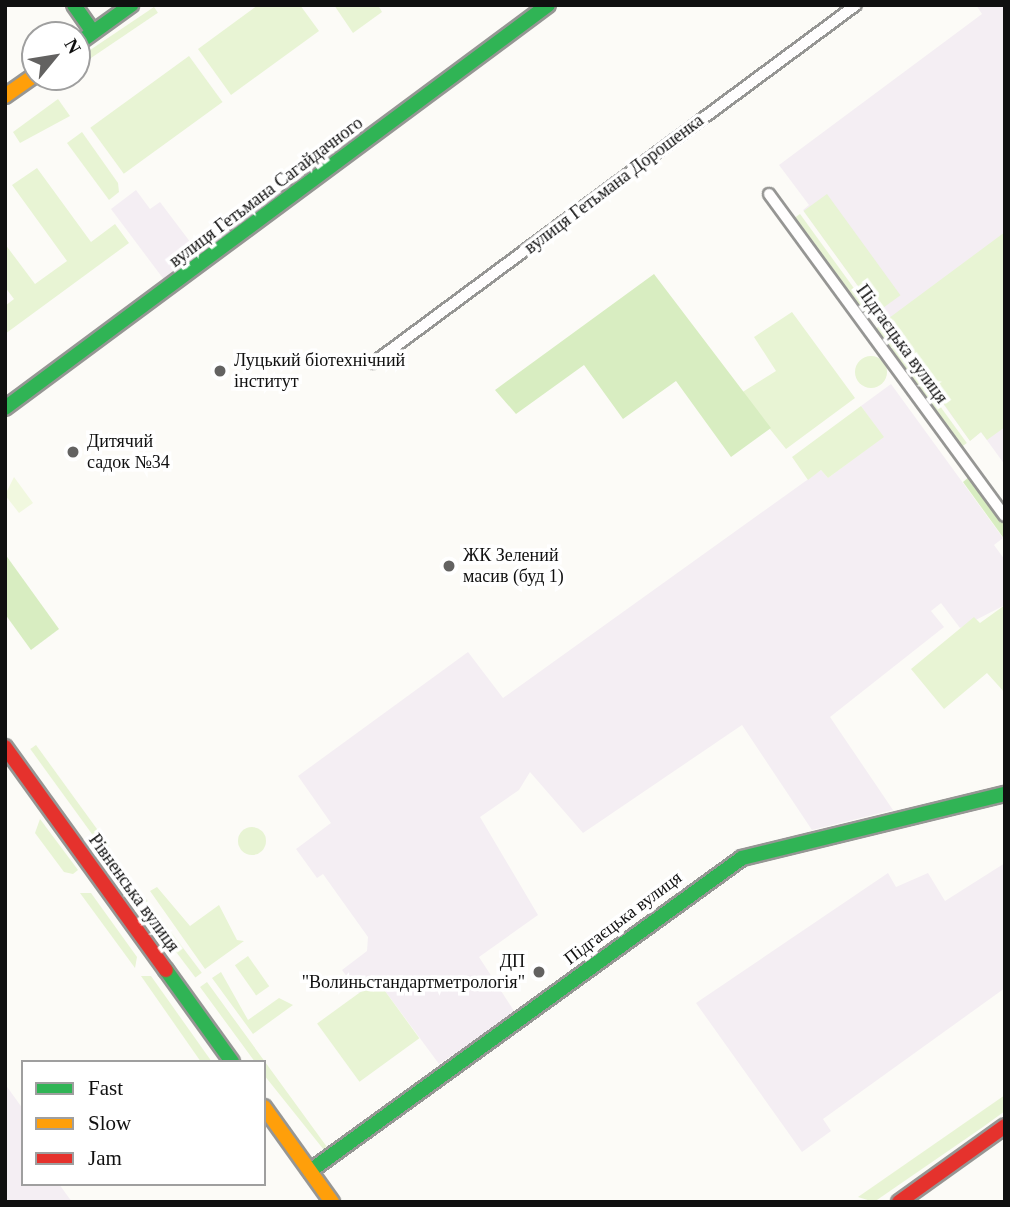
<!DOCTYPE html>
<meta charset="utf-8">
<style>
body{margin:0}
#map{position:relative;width:1010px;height:1207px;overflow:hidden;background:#fcfbf7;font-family:Georgia,serif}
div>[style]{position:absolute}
.industrial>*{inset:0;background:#f4eef3}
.green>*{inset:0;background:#e8f4d4;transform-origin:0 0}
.round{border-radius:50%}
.forest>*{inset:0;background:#d8edc1}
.pitch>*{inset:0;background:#f1f8df}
.roads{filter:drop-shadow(2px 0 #969694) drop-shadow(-2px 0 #969694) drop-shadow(0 2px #969694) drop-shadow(0 -2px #969694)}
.street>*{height:10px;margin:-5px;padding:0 5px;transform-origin:5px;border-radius:5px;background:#fffefe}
.fast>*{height:14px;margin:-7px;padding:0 7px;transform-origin:7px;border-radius:7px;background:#30b455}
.slow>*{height:14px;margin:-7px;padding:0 7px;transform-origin:7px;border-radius:7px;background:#ff9f0a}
.jam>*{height:14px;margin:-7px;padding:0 7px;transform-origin:7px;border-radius:7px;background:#e5322d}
.dots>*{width:19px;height:19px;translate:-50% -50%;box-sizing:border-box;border:4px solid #fff;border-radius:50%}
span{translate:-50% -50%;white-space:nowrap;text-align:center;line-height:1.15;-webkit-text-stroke:7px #fff;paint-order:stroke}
.street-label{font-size:18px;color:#101010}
.poi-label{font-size:18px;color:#101010}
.left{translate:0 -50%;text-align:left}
.right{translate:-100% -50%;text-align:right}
.frame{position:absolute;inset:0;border:7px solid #101010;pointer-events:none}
.legend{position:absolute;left:21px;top:1060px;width:245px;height:126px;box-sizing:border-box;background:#fff;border:2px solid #9f9f9f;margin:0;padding:9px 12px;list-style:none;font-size:21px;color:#101010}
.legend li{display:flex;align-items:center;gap:14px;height:35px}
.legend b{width:35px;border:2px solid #9f9f9f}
.north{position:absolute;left:21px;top:21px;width:70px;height:70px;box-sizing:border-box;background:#fff;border:2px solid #9f9f9f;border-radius:50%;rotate:60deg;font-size:19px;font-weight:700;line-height:28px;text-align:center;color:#101010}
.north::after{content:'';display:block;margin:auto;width:24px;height:32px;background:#636261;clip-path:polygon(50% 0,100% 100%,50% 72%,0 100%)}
</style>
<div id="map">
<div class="industrial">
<div style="clip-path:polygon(976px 5px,1005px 5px,1005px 465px,981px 432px,970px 441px,803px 210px,809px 205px,779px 165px,982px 14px)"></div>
<div style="clip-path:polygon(136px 190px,150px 209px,160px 202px,200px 255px,165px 281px,111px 209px)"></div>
<div style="clip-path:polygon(891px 384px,1003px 538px,994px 545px,1005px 560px,1005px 605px,960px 628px,941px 603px,931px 611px,944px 627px,830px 717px,893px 810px,812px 830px,742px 725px,583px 833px,530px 772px,519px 790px,480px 817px,538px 915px,479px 957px,516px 1014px,439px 1064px,377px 980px,359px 993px,342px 970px,367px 951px,368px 937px,323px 874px,317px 878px,296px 849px,331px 823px,298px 776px,468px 652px,503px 698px,821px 470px,828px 478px,883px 437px,861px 406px)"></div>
<div style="clip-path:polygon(1005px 863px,1005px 988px,823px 1119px,831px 1131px,802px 1152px,696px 1003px,888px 873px,896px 887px,928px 873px,945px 901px)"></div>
<div style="clip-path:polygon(5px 1084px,23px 1109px,23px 1184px,59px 1184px,72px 1202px,5px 1202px)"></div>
</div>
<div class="green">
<div style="clip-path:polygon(258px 5px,300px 5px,319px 31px,231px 95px,198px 49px)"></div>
<div style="clip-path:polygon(334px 5px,378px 5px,382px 12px,353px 33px)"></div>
<div style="left:154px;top:7px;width:7px;height:95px;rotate:56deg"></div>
<div style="left:189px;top:56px;width:57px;height:122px;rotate:54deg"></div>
<div style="clip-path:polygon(58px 99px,70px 116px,20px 143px,13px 132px)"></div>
<div style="clip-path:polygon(82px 132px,118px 183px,119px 192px,109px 200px,67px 143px)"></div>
<div style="clip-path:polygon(37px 168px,91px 242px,115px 224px,129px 243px,5px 334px,5px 306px,14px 299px,5px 287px,5px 244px,35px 284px,67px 261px,12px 185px)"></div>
<div style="left:827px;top:194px;width:125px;height:29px;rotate:54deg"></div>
<div style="left:800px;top:214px;width:124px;height:7px;rotate:54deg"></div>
<div style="clip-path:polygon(1005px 232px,1005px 427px,987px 440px,981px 432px,970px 441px,885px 321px)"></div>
<div style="clip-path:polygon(792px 312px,855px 398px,786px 449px,741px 393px,776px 371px,754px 337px)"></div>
<div style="left:881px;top:325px;width:146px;height:7px;rotate:54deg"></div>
<div class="round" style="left:855px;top:356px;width:32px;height:32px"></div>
<div style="clip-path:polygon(861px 406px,884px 437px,828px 478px,821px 470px,808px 480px,792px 457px)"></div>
<div style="clip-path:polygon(1005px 605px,1005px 693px,987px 673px,944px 709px,911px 669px,974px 617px,980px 623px)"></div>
<div style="left:36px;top:745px;width:125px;height:7px;rotate:54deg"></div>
<div style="clip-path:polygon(40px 819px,78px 870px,73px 874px,64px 872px,35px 833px)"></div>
<div class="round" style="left:238px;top:827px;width:28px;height:28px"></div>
<div style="clip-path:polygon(157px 887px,190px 926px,219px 905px,237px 940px,244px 941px,205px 969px,150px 891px)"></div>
<div style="clip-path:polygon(80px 893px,91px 893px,137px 957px,135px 968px)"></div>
<div style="left:144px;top:896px;width:96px;height:8px;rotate:53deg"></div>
<div style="left:248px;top:956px;width:37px;height:16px;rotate:55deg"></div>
<div style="clip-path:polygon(221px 972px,248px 1020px,279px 998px,293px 1005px,253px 1034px,212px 978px)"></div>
<div style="clip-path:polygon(141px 976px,151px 976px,212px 1062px,201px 1062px)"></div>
<div style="left:377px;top:980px;width:72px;height:74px;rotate:54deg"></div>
<div style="clip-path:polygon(207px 982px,327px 1147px,324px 1150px,264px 1075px,264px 1062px,255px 1062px,200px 987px)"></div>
<div style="clip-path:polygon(1005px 1095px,1005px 1111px,983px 1127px,874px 1202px,858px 1197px)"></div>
</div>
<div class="forest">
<div style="clip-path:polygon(654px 274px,771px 428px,731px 457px,676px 381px,623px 419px,584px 365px,516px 414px,495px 390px)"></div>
<div style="clip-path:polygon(969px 477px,1005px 526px,1005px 540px,963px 482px)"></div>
<div style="clip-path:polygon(5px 554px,59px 629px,31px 650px,5px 614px)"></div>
</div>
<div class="pitch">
<div style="clip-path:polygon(14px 477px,33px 503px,19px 513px,5px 495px)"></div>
</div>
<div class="roads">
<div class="street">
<div style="left:769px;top:194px;width:399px;rotate:53.8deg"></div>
<div style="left:373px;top:363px;width:601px;rotate:-36.55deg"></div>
</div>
<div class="fast">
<div style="left:74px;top:5px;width:33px;rotate:55deg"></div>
<div style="left:77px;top:44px;width:67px;rotate:-35.8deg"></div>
<div style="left:5px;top:408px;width:676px;rotate:-36.58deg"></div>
<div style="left:166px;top:970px;width:113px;rotate:54.3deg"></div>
<div style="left:310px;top:1171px;width:533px;rotate:-35.92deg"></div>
<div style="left:742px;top:858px;width:271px;rotate:-13.7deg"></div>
</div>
<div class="slow">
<div style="left:5px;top:96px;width:37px;rotate:-35deg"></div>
<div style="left:264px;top:1107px;width:117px;rotate:54.4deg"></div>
</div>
<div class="jam">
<div style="left:5px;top:747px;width:275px;rotate:54.2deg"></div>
<div style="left:899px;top:1202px;width:130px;rotate:-35.6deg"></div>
</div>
</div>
<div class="dots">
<div style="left:220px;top:371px;background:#636261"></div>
<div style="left:73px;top:452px;background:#636261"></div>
<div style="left:449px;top:566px;background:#636261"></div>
<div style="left:539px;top:972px;background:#636261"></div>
</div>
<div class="street-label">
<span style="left:614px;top:184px;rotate:-37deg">вулиця Гетьмана Дорошенка</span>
<span style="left:266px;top:192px;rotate:-37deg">вулиця Гетьмана Сагайдачного</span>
<span style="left:902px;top:344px;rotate:54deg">Підгаєцька вулиця</span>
<span style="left:134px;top:893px;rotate:54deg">Рівненська вулиця</span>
<span style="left:623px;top:918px;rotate:-37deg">Підгаєцька вулиця</span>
</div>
<div class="poi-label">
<span class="left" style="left:234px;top:371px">Луцький біотехнічний<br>інститут</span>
<span class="left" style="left:87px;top:452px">Дитячий<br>садок №34</span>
<span class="left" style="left:463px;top:566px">ЖК Зелений<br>масив (буд 1)</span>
<span class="right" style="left:525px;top:972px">ДП<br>"Волиньстандартметрологія"</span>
</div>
<div class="frame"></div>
<ul class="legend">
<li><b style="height:9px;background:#30b455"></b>Fast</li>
<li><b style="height:9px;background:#ff9f0a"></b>Slow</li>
<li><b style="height:9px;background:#e5322d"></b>Jam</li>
</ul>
<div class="north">N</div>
</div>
